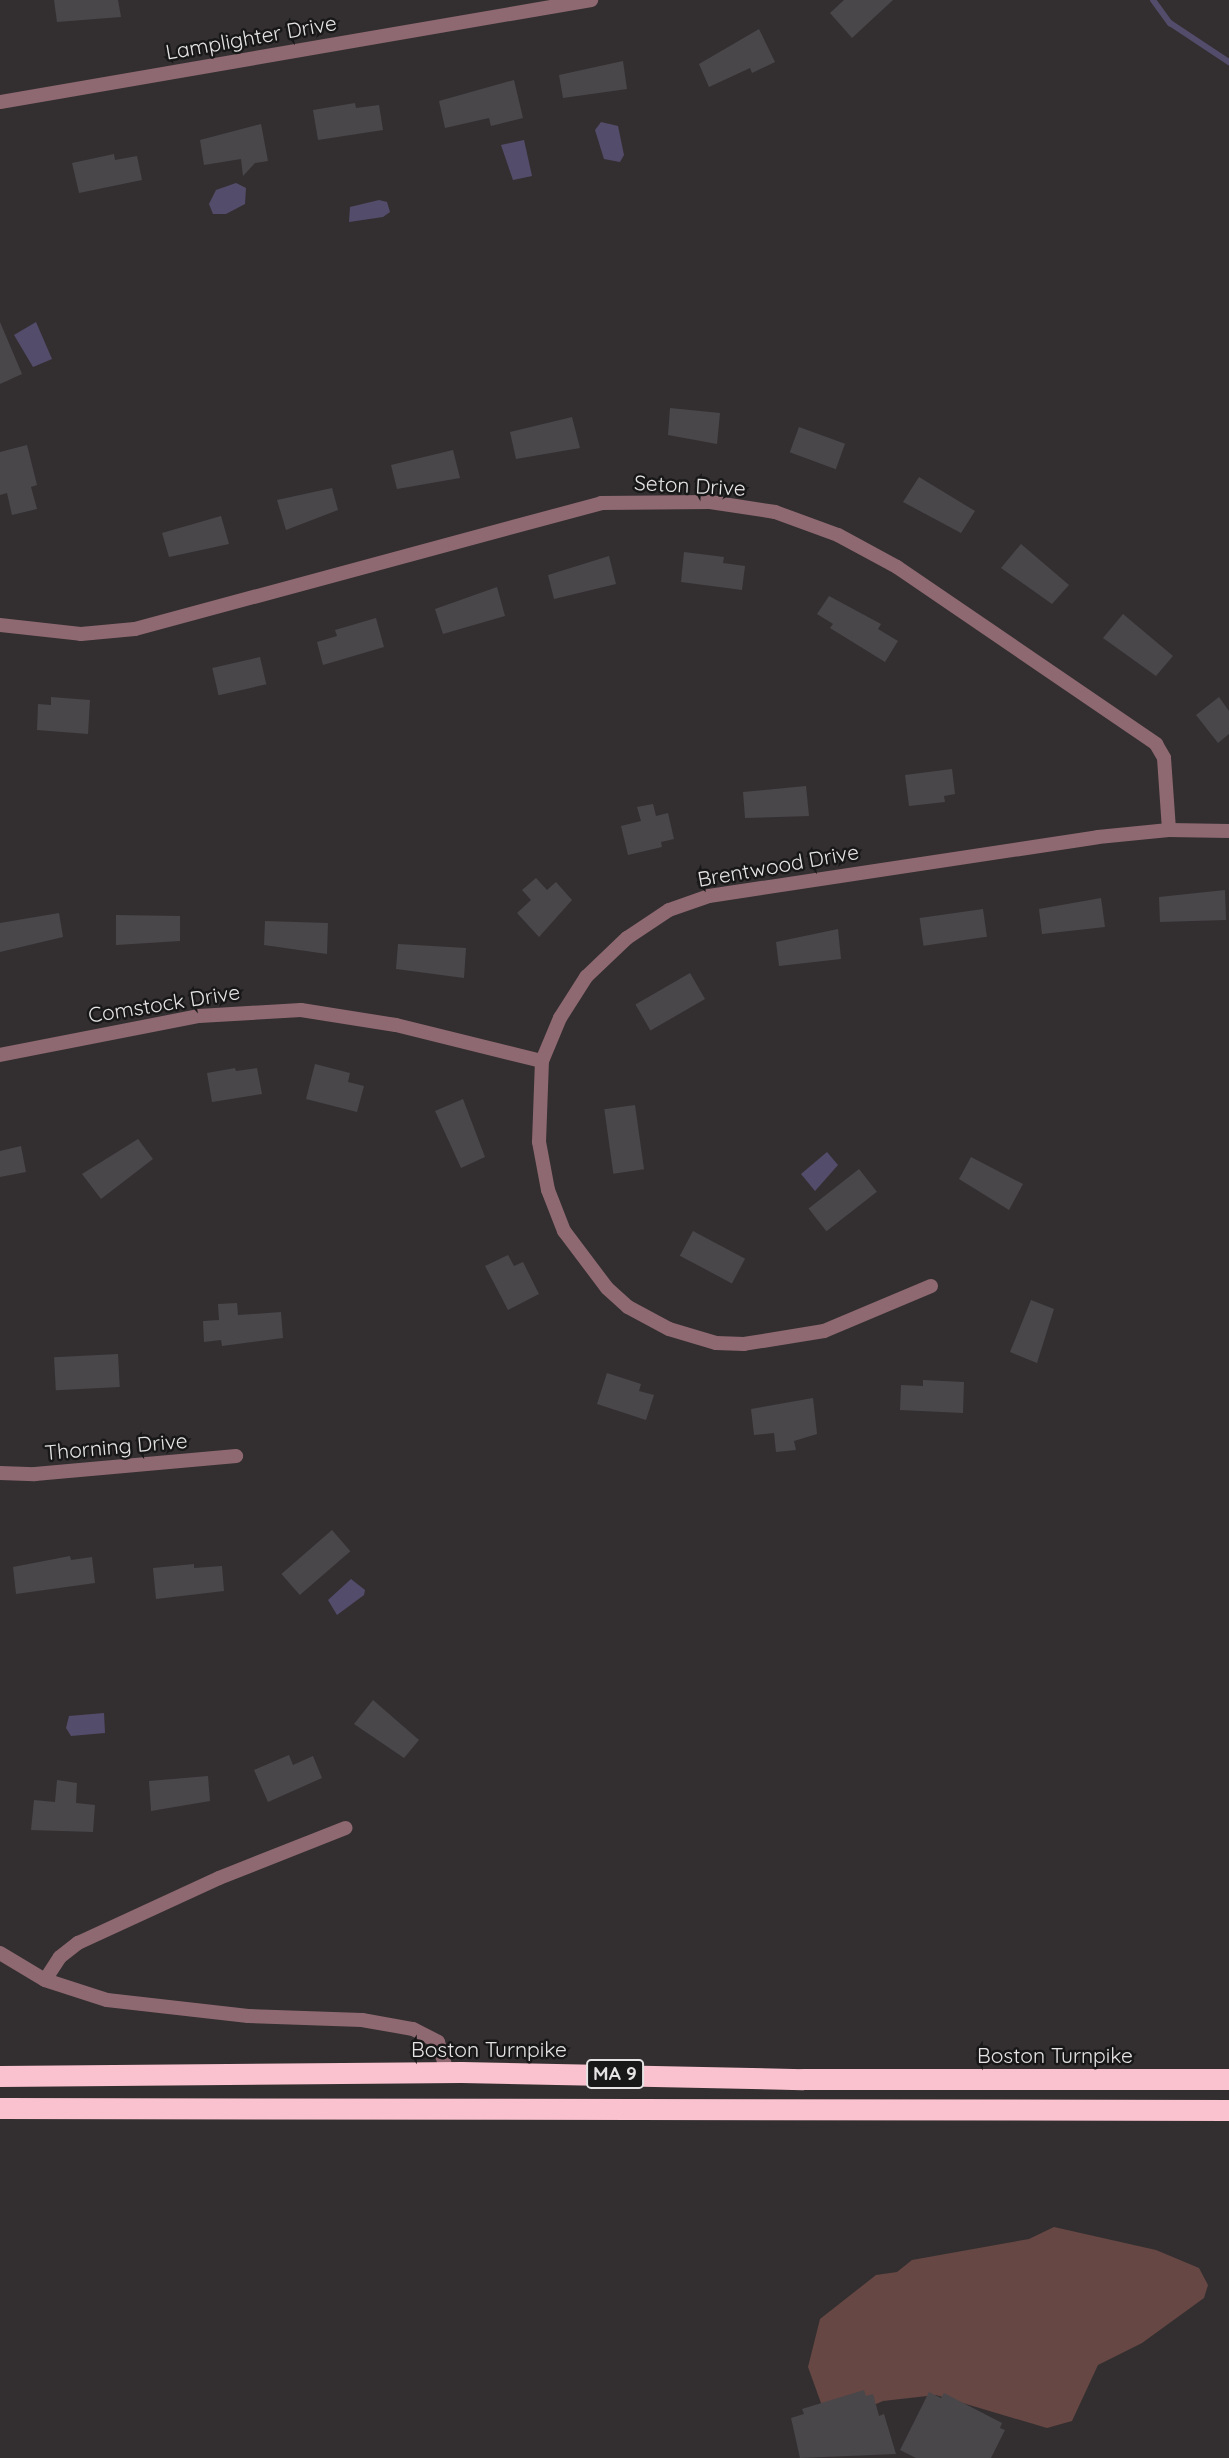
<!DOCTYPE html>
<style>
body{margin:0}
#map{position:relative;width:1229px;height:2458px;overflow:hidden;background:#332f31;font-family:Quicksand,sans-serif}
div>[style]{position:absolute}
.green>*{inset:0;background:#664743}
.water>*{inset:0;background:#544c6b}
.stream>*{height:6px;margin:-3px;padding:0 3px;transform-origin:3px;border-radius:3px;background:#544c6b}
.building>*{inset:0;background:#49474a;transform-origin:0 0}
.street>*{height:14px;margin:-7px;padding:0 7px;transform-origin:7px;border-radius:7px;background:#8f6971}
.highway>*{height:21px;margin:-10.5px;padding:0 10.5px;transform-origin:10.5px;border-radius:10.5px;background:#fac1ce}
span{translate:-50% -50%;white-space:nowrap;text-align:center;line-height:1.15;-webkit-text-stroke:5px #191819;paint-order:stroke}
.shield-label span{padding:2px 5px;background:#191819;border:2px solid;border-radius:5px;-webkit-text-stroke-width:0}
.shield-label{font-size:19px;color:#e5e3e4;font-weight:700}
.street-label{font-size:21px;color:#e5e3e4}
</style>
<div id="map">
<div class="green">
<div style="clip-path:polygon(1054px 2227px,1156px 2250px,1199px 2268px,1208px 2285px,1204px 2298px,1142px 2343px,1098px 2365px,1072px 2421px,1047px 2428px,936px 2395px,883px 2401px,843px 2418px,821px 2403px,808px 2367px,820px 2319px,876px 2275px,897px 2272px,912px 2260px,1029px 2239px)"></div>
</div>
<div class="water">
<div style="clip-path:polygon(601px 122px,618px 126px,624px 155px,620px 162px,604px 159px,595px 130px)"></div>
<div style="clip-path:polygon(524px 140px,532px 176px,513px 180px,501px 145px)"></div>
<div style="clip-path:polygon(236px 183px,246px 188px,245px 204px,226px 214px,213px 214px,209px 204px,216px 190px)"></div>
<div style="clip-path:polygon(379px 200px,387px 202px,390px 212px,383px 217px,349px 222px,350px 207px)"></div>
<div style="clip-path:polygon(36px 322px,52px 359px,33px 367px,14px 335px)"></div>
<div style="clip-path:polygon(827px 1152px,838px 1165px,815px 1191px,801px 1174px)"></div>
<div style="clip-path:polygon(351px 1579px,365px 1590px,364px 1595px,337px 1615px,328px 1600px)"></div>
<div style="clip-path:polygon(104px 1713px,105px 1733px,71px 1736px,66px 1728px,69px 1716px)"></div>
</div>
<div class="stream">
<div style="left:1153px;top:0;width:29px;rotate:54deg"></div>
<div style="left:1170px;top:23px;width:71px;rotate:33.5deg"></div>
</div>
<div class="building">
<div style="clip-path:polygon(54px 0,118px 0,121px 17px,57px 22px)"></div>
<div style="clip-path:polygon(844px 0,893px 0,852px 38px,830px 13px)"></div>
<div style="clip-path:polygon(759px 29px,775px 62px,752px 73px,750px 68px,709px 87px,699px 64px)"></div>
<div style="clip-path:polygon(623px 61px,627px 89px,563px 98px,559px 75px)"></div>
<div style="clip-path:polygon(514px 80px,523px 118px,491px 126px,489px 118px,445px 128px,439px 101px)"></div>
<div style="clip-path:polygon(355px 103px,356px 108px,379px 105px,383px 130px,318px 140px,313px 110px)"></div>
<div style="clip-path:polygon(261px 124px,268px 161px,255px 163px,243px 176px,241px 159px,204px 165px,200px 140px)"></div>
<div style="clip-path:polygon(114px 154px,115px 160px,137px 156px,142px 180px,79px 193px,72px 163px)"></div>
<div style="clip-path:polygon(0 322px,22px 374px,0 384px)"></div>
<div style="clip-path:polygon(670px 408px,720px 413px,717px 444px,668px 435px)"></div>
<div style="clip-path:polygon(572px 417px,580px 448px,516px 459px,510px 432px)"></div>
<div style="left:799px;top:427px;width:49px;height:27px;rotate:20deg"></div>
<div style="clip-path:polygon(27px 445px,37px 485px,31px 487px,37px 509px,12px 515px,7px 493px,0 495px,0 452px)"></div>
<div style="clip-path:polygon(453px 450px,460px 478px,397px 489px,391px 465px)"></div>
<div style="clip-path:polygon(919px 477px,975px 511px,961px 533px,903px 502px)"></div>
<div style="clip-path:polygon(332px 488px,338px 510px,286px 530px,277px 500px)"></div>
<div style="clip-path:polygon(221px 516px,229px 544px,169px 557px,162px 533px)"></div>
<div style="clip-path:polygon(1021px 544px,1069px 585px,1052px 604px,1001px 568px)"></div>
<div style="clip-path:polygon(684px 552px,724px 557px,723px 563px,745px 566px,742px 590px,681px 582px)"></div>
<div style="clip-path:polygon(609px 556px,616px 584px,554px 599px,548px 575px)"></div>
<div style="clip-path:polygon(497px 587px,505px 616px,443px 634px,435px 609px)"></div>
<div style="clip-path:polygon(829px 596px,881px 624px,878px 629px,898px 641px,885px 662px,830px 628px,833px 624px,817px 614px)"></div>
<div style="clip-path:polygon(1123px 614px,1173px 656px,1156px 676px,1103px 638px)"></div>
<div style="clip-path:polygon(376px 618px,384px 647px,323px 665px,317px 642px,337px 636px,335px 630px)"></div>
<div style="left:260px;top:657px;width:28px;height:49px;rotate:77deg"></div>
<div style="clip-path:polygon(51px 697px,90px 700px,88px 734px,37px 730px,38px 704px,51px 705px)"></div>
<div style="clip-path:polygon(1219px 697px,1229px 711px,1229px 734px,1218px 743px,1196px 715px)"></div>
<div style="clip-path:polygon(952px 769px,955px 794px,944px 796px,945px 802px,909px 806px,905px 775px)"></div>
<div style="clip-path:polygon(806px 786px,809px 816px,745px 818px,743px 792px)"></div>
<div style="clip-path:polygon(653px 804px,656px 816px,668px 813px,674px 839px,661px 842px,662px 847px,628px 855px,621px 826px,641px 821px,637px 807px)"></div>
<div style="clip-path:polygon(536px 878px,547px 890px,556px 882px,572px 900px,539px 937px,517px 913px,531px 900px,522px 890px)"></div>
<div style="clip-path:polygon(1225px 890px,1226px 920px,1160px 922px,1159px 897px)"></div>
<div style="clip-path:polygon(1101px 898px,1105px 927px,1042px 934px,1039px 909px)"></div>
<div style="left:983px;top:909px;width:28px;height:64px;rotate:82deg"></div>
<div style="clip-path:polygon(59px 913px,63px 937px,0 952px,0 923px)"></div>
<div style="clip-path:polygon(116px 915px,180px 916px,180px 941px,116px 945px)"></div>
<div style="clip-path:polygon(265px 921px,328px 923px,327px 954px,264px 945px)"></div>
<div style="clip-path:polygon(838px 929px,841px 959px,779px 966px,776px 942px)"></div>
<div style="clip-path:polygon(398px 944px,466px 948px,464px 978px,396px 969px)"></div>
<div style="left:690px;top:973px;width:30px;height:63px;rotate:60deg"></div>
<div style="clip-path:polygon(315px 1064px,350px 1073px,348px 1082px,364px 1086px,357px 1112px,306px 1099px)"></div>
<div style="clip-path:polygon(235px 1068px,236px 1071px,257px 1068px,262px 1094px,212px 1102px,207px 1073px)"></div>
<div style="clip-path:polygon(463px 1099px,485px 1157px,461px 1168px,435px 1111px)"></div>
<div style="left:635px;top:1105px;width:65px;height:31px;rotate:82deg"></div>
<div style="clip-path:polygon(138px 1139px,153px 1159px,101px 1199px,82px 1174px)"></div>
<div style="clip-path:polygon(21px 1146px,26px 1172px,0 1177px,0 1151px)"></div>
<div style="clip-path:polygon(971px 1157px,1023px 1184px,1009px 1210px,959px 1179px)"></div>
<div style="left:859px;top:1169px;width:29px;height:64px;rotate:52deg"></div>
<div style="left:693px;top:1231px;width:59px;height:28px;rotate:28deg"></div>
<div style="clip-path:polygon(508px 1255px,514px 1266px,523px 1262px,539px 1294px,508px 1310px,485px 1266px)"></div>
<div style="clip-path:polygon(1031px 1300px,1054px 1309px,1037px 1363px,1010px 1352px)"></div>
<div style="clip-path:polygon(237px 1303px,238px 1315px,281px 1312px,283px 1338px,222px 1346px,221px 1340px,204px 1342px,203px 1321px,219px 1320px,218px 1304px)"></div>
<div style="left:118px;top:1354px;width:33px;height:64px;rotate:87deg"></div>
<div style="clip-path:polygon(607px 1373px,641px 1384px,639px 1391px,654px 1395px,646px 1420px,597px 1404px)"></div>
<div style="clip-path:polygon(923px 1380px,964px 1382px,963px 1413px,900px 1410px,901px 1385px,923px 1386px)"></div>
<div style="clip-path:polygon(813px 1398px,817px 1434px,794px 1441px,796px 1450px,776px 1452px,774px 1433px,754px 1435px,751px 1409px)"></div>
<div style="left:332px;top:1530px;width:28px;height:67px;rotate:49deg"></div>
<div style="clip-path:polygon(70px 1556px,71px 1560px,92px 1557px,95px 1583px,16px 1594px,13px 1567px)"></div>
<div style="clip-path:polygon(194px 1564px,194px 1568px,222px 1566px,224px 1591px,156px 1599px,153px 1568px)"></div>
<div style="clip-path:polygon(373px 1700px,419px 1740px,404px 1758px,354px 1724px)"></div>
<div style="clip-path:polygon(289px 1755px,293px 1765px,313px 1756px,322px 1778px,268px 1802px,254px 1770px)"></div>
<div style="clip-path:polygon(208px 1776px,210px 1801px,151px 1811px,149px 1781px)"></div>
<div style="clip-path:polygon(57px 1780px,77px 1783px,76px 1803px,95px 1805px,93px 1832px,31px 1830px,34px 1800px,55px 1802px)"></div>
<div style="clip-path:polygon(864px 2390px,866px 2396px,873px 2394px,879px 2416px,884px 2414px,896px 2454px,800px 2458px,791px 2418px,804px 2414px,802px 2409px)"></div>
<div style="clip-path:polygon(929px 2392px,941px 2398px,944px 2393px,1002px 2423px,1000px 2428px,1005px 2430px,991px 2458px,916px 2458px,900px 2450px)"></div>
</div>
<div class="street">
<div style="left:0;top:102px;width:600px;rotate:-9.79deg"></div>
<div style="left:0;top:625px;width:81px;rotate:6.3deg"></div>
<div style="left:81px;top:634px;width:54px;rotate:-5.3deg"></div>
<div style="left:135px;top:629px;width:483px;rotate:-15.1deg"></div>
<div style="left:601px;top:503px;width:109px;rotate:-0.5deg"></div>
<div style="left:710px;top:502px;width:66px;rotate:8.7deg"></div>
<div style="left:775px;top:512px;width:67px;rotate:20.1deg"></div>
<div style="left:838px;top:535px;width:67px;rotate:28.5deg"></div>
<div style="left:897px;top:567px;width:314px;rotate:34.3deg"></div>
<div style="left:1156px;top:744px;width:16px;rotate:60deg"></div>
<div style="left:1164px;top:758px;width:72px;rotate:86deg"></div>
<div style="left:0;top:1055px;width:203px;rotate:-11.1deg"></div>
<div style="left:199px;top:1016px;width:102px;rotate:-3.4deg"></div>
<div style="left:301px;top:1010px;width:96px;rotate:9deg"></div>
<div style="left:396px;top:1025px;width:150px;rotate:13.9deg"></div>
<div style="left:931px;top:1286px;width:116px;rotate:157.2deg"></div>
<div style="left:824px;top:1331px;width:81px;rotate:170.8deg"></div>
<div style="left:744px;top:1344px;width:28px;rotate:-178deg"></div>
<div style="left:716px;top:1343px;width:49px;rotate:-163.4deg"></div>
<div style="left:669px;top:1329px;width:47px;rotate:-151.8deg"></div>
<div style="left:628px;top:1307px;width:28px;rotate:-138deg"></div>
<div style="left:607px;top:1288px;width:71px;rotate:-127deg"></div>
<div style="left:564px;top:1231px;width:44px;rotate:-111.3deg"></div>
<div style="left:548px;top:1190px;width:49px;rotate:-100.6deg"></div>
<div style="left:539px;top:1142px;width:81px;rotate:-87.9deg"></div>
<div style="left:542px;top:1061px;width:47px;rotate:-67.3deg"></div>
<div style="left:560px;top:1018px;width:49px;rotate:-57.6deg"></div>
<div style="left:586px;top:977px;width:57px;rotate:-43.6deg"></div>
<div style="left:627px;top:938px;width:50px;rotate:-33.7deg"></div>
<div style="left:669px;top:910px;width:42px;rotate:-19.3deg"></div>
<div style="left:709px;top:896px;width:393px;rotate:-8.6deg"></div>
<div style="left:1098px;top:837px;width:71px;rotate:-5.6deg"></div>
<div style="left:1169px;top:830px;width:60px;rotate:1deg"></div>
<div style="left:0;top:1473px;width:35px;rotate:2deg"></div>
<div style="left:35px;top:1474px;width:202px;rotate:-5.1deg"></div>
<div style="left:0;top:1953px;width:52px;rotate:31deg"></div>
<div style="left:45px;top:1980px;width:65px;rotate:17.9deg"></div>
<div style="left:107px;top:2000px;width:142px;rotate:6.5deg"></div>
<div style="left:248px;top:2016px;width:114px;rotate:2deg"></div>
<div style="left:362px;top:2020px;width:52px;rotate:10deg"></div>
<div style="left:413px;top:2029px;width:28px;rotate:27deg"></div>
<div style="left:438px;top:2042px;width:31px;rotate:73deg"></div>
<div style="left:45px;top:1980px;width:27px;rotate:-57deg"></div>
<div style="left:60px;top:1957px;width:23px;rotate:-38deg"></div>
<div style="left:78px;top:1943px;width:155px;rotate:-24.7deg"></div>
<div style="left:219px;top:1878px;width:136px;rotate:-21.6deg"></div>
</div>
<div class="highway">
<div style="left:0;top:2076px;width:461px;rotate:-0.5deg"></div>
<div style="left:461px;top:2072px;width:342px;rotate:1.2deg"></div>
<div style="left:803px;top:2079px;width:426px"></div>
<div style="left:0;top:2108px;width:1229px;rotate:0.09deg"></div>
</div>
<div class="shield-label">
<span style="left:615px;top:2074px">MA 9</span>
</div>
<div class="street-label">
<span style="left:251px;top:37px;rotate:-10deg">Lamplighter Drive</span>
<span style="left:690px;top:485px;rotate:3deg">Seton Drive</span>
<span style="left:778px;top:865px;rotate:-10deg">Brentwood Drive</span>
<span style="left:164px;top:1003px;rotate:-9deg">Comstock Drive</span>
<span style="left:116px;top:1446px;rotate:-5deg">Thorning Drive</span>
<span style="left:489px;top:2049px">Boston Turnpike</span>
<span style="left:1055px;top:2055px">Boston Turnpike</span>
</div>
</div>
